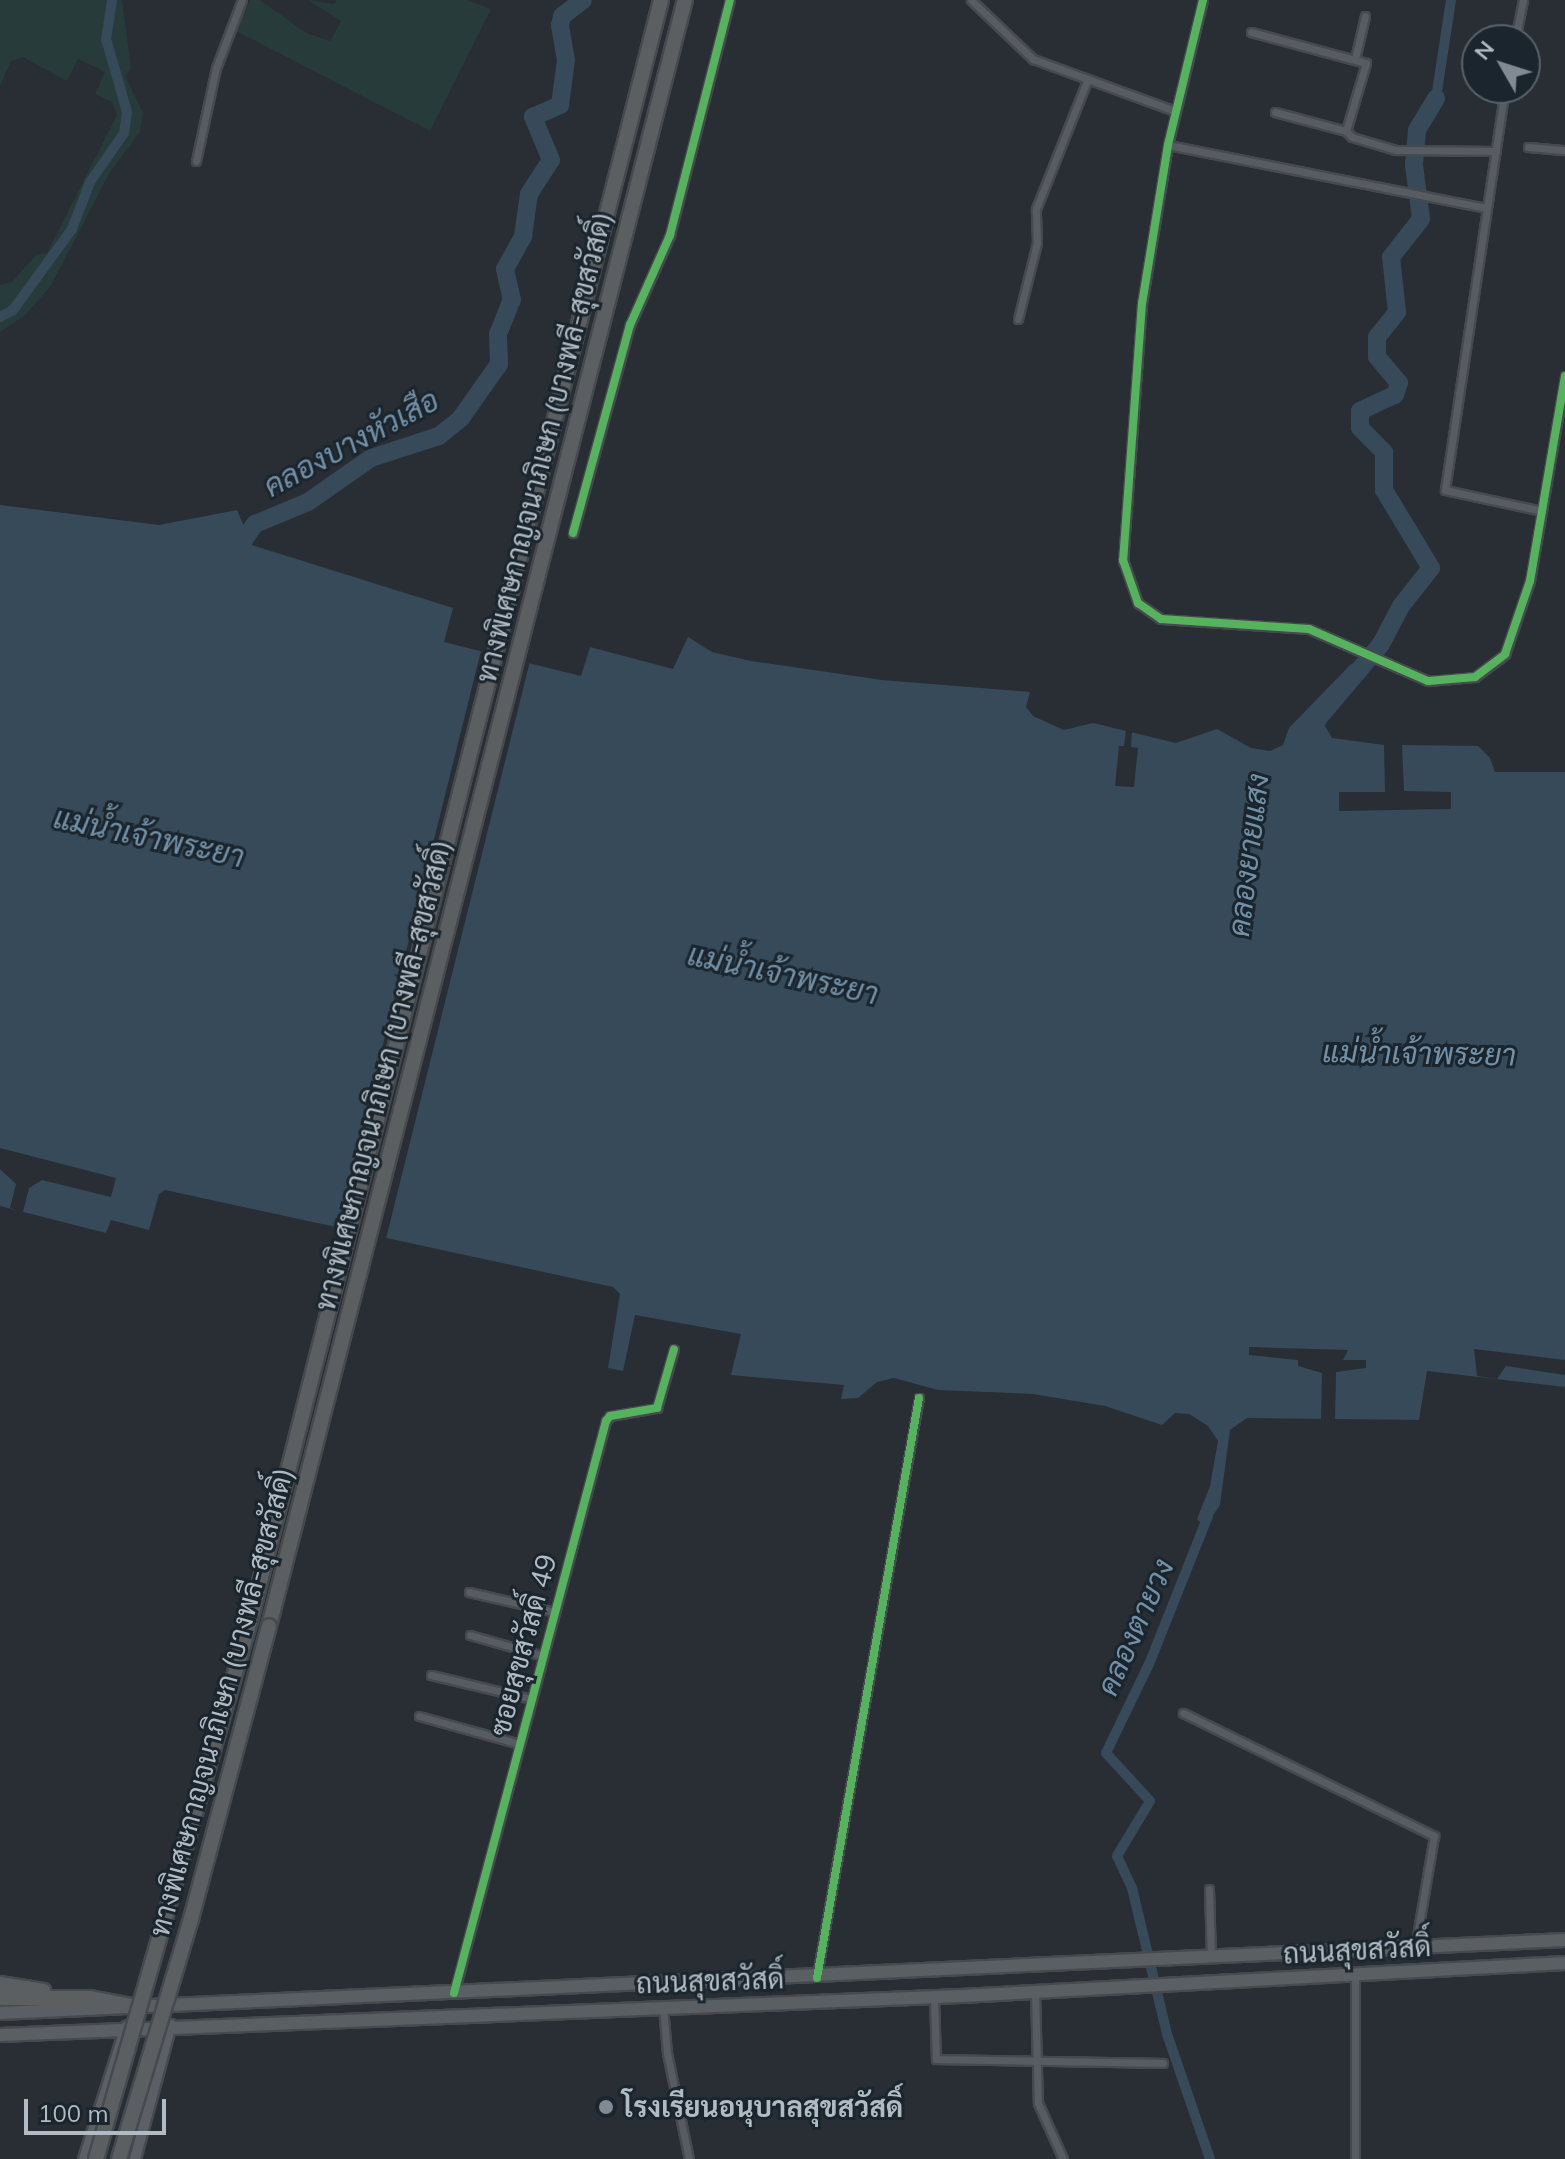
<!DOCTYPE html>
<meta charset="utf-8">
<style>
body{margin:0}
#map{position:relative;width:1565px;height:2159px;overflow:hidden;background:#282e33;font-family:Mulish,Sarabun,sans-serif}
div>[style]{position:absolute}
.green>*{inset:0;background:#273b3a}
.water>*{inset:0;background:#364a5a}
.pier>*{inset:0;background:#282e33;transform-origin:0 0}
.canal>*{height:10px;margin:-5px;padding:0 5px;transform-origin:5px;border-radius:5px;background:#364a5a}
.river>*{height:18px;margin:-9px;padding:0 9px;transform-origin:9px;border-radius:9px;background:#364a5a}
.roads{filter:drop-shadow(2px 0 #464a4e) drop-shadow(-2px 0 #464a4e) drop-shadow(0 2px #464a4e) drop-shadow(0 -2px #464a4e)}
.street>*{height:7px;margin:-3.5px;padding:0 3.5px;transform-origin:3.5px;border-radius:3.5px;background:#575c62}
.secondary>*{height:10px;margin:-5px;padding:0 5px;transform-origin:5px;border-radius:5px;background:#5c6066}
.primary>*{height:12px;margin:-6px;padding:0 6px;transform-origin:6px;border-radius:6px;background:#5a5f64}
.highway>*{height:14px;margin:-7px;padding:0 7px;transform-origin:7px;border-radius:7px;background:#5c5f62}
.bridges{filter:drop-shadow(2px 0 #444a4f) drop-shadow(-2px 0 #444a4f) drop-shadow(0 2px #444a4f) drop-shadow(0 -2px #444a4f)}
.highway-bridge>*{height:14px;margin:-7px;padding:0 7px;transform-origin:7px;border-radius:7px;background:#5c5f62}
.cycleway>*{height:8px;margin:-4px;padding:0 4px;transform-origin:4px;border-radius:4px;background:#56b35d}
.dots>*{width:22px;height:22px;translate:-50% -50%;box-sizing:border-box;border:4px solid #1b252d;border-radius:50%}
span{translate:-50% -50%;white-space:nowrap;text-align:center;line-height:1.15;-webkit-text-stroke:6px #1b252d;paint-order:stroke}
.street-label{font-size:28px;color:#b1bbc5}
.poi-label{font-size:28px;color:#b1bbc5;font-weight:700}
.left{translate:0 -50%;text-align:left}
.water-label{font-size:30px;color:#7290a7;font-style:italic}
.north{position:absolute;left:1461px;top:24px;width:80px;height:80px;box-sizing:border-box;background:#1b252d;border:2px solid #57616a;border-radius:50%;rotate:309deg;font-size:22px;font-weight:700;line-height:32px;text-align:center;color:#b1bbc5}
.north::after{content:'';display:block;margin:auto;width:28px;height:36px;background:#818a92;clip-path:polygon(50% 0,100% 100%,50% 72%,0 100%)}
.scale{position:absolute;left:24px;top:2099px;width:142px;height:36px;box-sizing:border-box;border:4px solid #b1bbc5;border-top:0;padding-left:10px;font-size:24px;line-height:28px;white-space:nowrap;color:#b1bbc5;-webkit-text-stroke:6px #1b252d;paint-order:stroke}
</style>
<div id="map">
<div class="green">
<div style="clip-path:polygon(0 0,122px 0,131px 69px,125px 76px,143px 113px,140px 132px,110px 172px,50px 287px,24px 316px,0 332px,0 285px,12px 282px,35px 256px,47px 253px,117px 115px,112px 102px,95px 94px,105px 72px,78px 59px,67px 81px,23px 57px,11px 61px,0 86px)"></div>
<div style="clip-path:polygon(250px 0,260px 0,306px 33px,330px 41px,341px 21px,308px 0,334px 4px,337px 0,467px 0,491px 9px,430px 131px,236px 31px)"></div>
</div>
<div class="water">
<div style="clip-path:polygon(0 505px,159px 525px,237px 510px,252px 545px,453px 608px,444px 642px,581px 676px,590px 647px,673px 669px,688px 637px,712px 652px,751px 661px,882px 680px,1030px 692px,1026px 707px,1033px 716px,1064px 730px,1093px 723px,1176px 743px,1217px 729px,1251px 748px,1270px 751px,1283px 745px,1289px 728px,1351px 664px,1361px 669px,1333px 702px,1325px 726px,1332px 738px,1384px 745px,1385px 792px,1339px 792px,1339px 811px,1451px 809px,1451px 792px,1404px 791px,1402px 745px,1478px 746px,1490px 758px,1495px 772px,1565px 772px,1565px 1387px,1427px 1371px,1419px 1420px,1247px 1418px,1230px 1430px,1220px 1505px,1205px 1527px,1197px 1519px,1210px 1486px,1218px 1441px,1208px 1426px,1189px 1414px,1175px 1413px,1162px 1425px,1105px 1406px,1033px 1394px,938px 1390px,894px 1378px,877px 1382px,858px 1398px,841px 1399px,844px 1385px,731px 1375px,741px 1334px,635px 1315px,623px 1371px,608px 1368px,620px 1294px,613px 1287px,165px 1190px,159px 1194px,149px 1230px,111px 1220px,106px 1233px,0 1206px)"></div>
</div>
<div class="pier">
<div style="left:482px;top:647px;width:50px;height:603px;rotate:14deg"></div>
<div style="clip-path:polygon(1126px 730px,1132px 731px,1131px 747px,1138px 748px,1134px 787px,1115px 786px,1119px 746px,1124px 746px)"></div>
<div style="clip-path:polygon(0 1148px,116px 1178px,111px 1197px,42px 1180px,29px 1188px,23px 1212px,10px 1208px,16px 1184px,0 1169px)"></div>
<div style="clip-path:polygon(1249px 1347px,1348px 1350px,1343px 1360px,1366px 1360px,1366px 1368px,1336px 1372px,1335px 1419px,1321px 1419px,1322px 1373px,1298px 1366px,1298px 1360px,1249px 1355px)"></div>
<div style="clip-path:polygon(1474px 1349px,1565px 1360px,1565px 1375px,1506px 1366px,1497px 1379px,1477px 1376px)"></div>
</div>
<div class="canal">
<div style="left:1436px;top:98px;width:99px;rotate:-81.3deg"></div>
<div style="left:0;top:317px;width:15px;rotate:-28deg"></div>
<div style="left:13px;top:310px;width:100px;rotate:-53.9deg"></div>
<div style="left:72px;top:229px;width:50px;rotate:-69deg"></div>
<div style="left:90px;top:182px;width:60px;rotate:-55.2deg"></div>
<div style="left:124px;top:133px;width:21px;rotate:-82deg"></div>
<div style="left:127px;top:112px;width:76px;rotate:-106deg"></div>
<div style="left:106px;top:39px;width:39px;rotate:-81deg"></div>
<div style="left:1208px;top:1516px;width:159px;rotate:111.7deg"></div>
<div style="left:1149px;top:1664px;width:99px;rotate:115.8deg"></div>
<div style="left:1106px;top:1753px;width:65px;rotate:47.5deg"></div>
<div style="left:1150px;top:1801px;width:64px;rotate:121deg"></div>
<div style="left:1117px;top:1856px;width:35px;rotate:65deg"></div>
<div style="left:1132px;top:1888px;width:150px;rotate:76.5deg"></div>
<div style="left:1167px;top:2034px;width:132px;rotate:71deg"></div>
</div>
<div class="river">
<div style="left:236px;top:551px;width:33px;rotate:-55deg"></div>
<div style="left:255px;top:524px;width:57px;rotate:-22.5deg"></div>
<div style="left:308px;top:502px;width:77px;rotate:-34.9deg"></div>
<div style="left:371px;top:458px;width:71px;rotate:-17.9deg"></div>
<div style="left:439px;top:436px;width:28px;rotate:-39deg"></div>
<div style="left:461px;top:418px;width:66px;rotate:-54.9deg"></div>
<div style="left:499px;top:364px;width:30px;rotate:-92deg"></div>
<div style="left:498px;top:334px;width:37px;rotate:-68deg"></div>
<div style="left:512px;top:300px;width:32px;rotate:-103deg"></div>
<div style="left:505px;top:269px;width:38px;rotate:-61deg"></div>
<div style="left:523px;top:236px;width:42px;rotate:-81.9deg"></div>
<div style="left:529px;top:194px;width:40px;rotate:-57.1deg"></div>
<div style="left:551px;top:160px;width:47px;rotate:-112.7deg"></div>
<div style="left:533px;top:117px;width:30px;rotate:-24deg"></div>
<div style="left:560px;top:105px;width:45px;rotate:-82.4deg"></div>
<div style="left:566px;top:60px;width:36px;rotate:-100deg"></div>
<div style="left:560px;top:25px;width:9px;rotate:-77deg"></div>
<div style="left:562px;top:16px;width:26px;rotate:-37deg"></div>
<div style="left:1316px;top:721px;width:101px;rotate:-49.8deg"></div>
<div style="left:1381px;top:644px;width:43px;rotate:-62.2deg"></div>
<div style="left:1401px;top:606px;width:48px;rotate:-51.7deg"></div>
<div style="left:1431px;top:568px;width:91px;rotate:-121.1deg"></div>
<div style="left:1384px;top:490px;width:38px;rotate:-90deg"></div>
<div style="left:1384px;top:452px;width:34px;rotate:-135deg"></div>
<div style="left:1360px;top:428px;width:17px;rotate:-90deg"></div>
<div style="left:1360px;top:411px;width:38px;rotate:-25deg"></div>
<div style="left:1395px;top:395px;width:13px;rotate:-72deg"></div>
<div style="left:1399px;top:383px;width:34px;rotate:-130deg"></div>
<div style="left:1377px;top:357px;width:20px;rotate:-90deg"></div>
<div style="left:1377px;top:337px;width:32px;rotate:-51deg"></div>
<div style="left:1397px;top:312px;width:55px;rotate:-96.2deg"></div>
<div style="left:1391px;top:257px;width:48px;rotate:-51.7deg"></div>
<div style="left:1421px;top:219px;width:54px;rotate:-97.4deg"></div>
<div style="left:1414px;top:165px;width:35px;rotate:-85deg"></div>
<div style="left:1417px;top:130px;width:37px;rotate:-59deg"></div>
</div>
<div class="roads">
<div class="street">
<div style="left:971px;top:0;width:86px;rotate:43.6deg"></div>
<div style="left:1033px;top:59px;width:151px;rotate:20.1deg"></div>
<div style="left:1203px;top:0;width:149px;rotate:103.6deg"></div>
<div style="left:1168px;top:145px;width:160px;rotate:99.3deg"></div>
<div style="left:1142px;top:303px;width:258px;rotate:94.2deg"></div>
<div style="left:1123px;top:560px;width:46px;rotate:70.8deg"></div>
<div style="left:1138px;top:603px;width:28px;rotate:35deg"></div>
<div style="left:1161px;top:619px;width:148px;rotate:3.9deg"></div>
<div style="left:1309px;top:629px;width:130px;rotate:23.6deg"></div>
<div style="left:1428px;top:681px;width:47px;rotate:-4.9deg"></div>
<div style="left:1475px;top:677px;width:38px;rotate:-37deg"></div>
<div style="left:1505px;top:654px;width:77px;rotate:-71.1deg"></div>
<div style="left:1530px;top:581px;width:208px;rotate:-80.3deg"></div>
<div style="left:1251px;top:32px;width:119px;rotate:15.1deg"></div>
<div style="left:1366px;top:63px;width:71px;rotate:106.4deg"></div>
<div style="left:1346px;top:131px;width:8px;rotate:45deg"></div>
<div style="left:1352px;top:137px;width:46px;rotate:16.5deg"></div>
<div style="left:1396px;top:150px;width:100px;rotate:0.6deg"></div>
<div style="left:1515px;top:40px;width:41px;rotate:-78.7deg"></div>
<div style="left:1355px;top:59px;width:44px;rotate:-76.9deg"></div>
<div style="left:1505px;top:88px;width:406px;rotate:98.5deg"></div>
<div style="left:1445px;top:490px;width:99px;rotate:12.2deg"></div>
<div style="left:1275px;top:112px;width:73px;rotate:15deg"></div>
<div style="left:1168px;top:145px;width:325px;rotate:11.2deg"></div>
<div style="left:1528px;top:147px;width:37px;rotate:5deg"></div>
<div style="left:196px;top:161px;width:95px;rotate:-77.9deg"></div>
<div style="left:216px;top:68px;width:73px;rotate:-69.1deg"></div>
<div style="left:1018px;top:319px;width:78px;rotate:-76deg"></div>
<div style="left:1037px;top:243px;width:34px;rotate:-92deg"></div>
<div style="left:1036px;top:209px;width:138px;rotate:-68.3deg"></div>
<div style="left:573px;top:533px;width:216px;rotate:-74.7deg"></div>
<div style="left:630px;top:325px;width:98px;rotate:-66deg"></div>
<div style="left:670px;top:235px;width:243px;rotate:-75.7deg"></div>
<div style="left:469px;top:1592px;width:88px;rotate:13.1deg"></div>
<div style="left:470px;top:1635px;width:76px;rotate:16deg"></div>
<div style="left:431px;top:1675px;width:104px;rotate:13.4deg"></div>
<div style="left:1183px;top:1713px;width:280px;rotate:26.1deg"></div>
<div style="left:1434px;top:1836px;width:114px;rotate:99.6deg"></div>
<div style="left:419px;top:1716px;width:105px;rotate:15.5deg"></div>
<div style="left:1209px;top:1889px;width:69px;rotate:88.3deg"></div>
<div style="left:1355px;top:1974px;width:185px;rotate:90deg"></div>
<div style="left:817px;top:1975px;width:586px;rotate:-79.98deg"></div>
<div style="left:1035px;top:1992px;width:111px;rotate:88.5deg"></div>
<div style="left:1038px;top:2103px;width:61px;rotate:65.9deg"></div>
<div style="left:454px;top:1993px;width:592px;rotate:-75.12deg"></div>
<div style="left:606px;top:1421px;width:6px;rotate:-51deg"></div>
<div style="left:610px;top:1416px;width:48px;rotate:-9.7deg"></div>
<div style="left:657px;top:1408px;width:61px;rotate:-73.9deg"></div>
<div style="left:934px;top:1997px;width:62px;rotate:88.2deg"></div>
<div style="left:936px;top:2059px;width:227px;rotate:1deg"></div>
<div style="left:663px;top:2007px;width:46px;rotate:85deg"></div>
<div style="left:667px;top:2053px;width:108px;rotate:78.3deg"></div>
</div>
<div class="secondary">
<div style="left:84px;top:2159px;width:139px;rotate:-72.3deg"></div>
<div style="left:135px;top:2159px;width:139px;rotate:-75deg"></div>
</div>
<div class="primary">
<div style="left:0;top:2013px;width:1567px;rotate:-2.67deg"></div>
<div style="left:0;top:2035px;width:962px;rotate:-2.32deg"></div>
<div style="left:961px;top:1996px;width:605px;rotate:-3.13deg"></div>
</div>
<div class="highway">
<div style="left:250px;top:1621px;width:1672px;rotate:-75.77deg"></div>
<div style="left:269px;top:1626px;width:1678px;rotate:-75.65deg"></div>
<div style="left:0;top:1984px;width:44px;rotate:9.2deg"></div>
<div style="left:0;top:1998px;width:89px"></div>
<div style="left:89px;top:1998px;width:44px;rotate:10.5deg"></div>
</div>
</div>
<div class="bridges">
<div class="highway-bridge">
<div style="left:96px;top:2159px;width:560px;rotate:-74.03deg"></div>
<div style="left:119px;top:2159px;width:251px;rotate:-73.3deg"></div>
<div style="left:191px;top:1919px;width:303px;rotate:-75.1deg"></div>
</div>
</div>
<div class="cycleway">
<div style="left:1203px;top:0;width:149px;rotate:103.6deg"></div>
<div style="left:1168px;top:145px;width:160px;rotate:99.3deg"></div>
<div style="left:1142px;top:303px;width:258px;rotate:94.2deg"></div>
<div style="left:1123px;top:560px;width:46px;rotate:70.8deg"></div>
<div style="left:1138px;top:603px;width:28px;rotate:35deg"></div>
<div style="left:1161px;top:619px;width:148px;rotate:3.9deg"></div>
<div style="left:1309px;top:629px;width:130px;rotate:23.6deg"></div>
<div style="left:1428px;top:681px;width:47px;rotate:-4.9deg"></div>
<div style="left:1475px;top:677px;width:38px;rotate:-37deg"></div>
<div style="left:1505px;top:654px;width:77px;rotate:-71.1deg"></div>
<div style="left:1530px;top:581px;width:208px;rotate:-80.3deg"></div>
<div style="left:573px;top:533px;width:216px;rotate:-74.7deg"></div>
<div style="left:630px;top:325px;width:98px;rotate:-66deg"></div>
<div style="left:670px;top:235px;width:243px;rotate:-75.7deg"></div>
<div style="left:817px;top:1978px;width:589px;rotate:-80.03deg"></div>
<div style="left:454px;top:1993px;width:592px;rotate:-75.12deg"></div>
<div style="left:606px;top:1421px;width:6px;rotate:-51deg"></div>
<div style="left:610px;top:1416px;width:48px;rotate:-9.7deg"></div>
<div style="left:657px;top:1408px;width:61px;rotate:-73.9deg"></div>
</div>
<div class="dots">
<div style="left:606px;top:2107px;background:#818a92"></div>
</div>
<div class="street-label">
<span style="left:544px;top:447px;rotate:-76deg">ทางพิเศษกาญจนาภิเษก (บางพลี-สุขสวัสดิ์)</span>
<span style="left:383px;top:1075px;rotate:-76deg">ทางพิเศษกาญจนาภิเษก (บางพลี-สุขสวัสดิ์)</span>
<span style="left:523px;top:1645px;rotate:-75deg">ซอยสุขสวัสดิ์ 49</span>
<span style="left:221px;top:1702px;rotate:-75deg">ทางพิเศษกาญจนาภิเษก (บางพลี-สุขสวัสดิ์)</span>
<span style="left:1357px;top:1950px;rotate:-3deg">ถนนสุขสวัสดิ์</span>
<span style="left:710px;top:1981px;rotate:-2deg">ถนนสุขสวัสดิ์</span>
</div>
<div class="poi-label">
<span class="left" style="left:622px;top:2107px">โรงเรียนอนุบาลสุขสวัสดิ์</span>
</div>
<div class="water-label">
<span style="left:351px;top:443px;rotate:-28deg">คลองบางหัวเสือ</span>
<span style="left:149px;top:837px;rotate:12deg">แม่น้ำเจ้าพระยา</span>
<span style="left:1248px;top:855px;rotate:-83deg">คลองยายแสง</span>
<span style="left:783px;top:974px;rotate:12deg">แม่น้ำเจ้าพระยา</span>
<span style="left:1419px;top:1053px;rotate:1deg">แม่น้ำเจ้าพระยา</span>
<span style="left:1135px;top:1627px;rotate:-66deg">คลองตายวง</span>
</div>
<div class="north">N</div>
<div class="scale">100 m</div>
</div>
